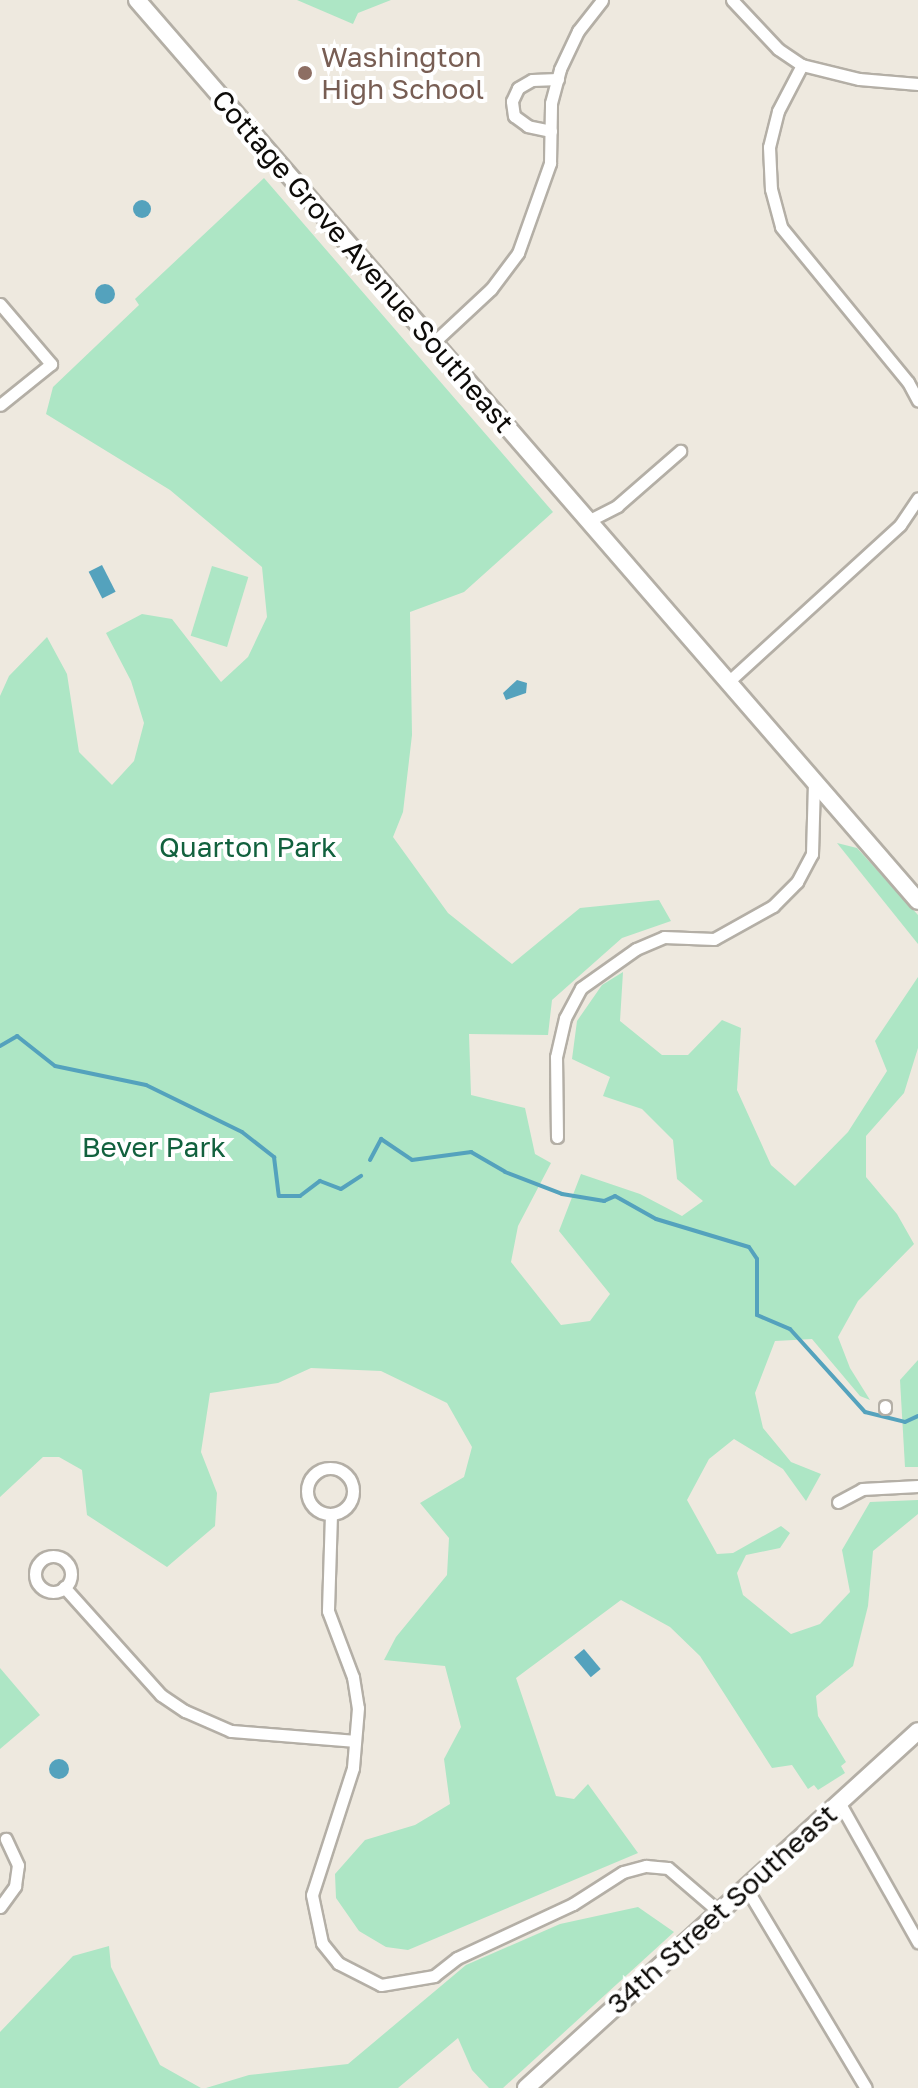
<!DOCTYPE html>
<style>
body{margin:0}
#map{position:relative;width:918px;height:2088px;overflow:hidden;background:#eee9df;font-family:"Golos Text",sans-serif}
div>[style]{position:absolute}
.green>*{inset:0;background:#ade6c5;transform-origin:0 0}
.water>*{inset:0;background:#54a2bd;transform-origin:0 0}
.round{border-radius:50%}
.stream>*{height:4px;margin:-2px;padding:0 2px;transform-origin:2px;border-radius:2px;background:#54a2bd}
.roads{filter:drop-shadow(2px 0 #b4afa6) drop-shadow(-2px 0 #b4afa6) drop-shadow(0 2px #b4afa6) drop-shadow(0 -2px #b4afa6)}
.street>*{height:11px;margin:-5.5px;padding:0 5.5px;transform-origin:5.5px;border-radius:5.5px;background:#fff}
.street>.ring{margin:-5.5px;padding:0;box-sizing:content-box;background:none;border:11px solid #fff;border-radius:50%}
.secondary>*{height:16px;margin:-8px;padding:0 8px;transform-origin:8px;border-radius:8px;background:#fff}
.dots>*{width:22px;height:22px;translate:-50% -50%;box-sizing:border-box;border:4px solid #fff;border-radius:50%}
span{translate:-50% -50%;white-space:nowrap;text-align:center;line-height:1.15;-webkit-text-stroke:8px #fff;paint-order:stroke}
.education-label{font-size:28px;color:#785e54}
.left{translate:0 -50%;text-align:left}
.street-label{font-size:28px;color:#0d0b08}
.park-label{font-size:28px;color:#12613e}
</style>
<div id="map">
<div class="green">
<div style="clip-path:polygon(297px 0,391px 0,358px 13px,353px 24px)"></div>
<div style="clip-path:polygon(264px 178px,553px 512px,464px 592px,410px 612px,412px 735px,403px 812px,393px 837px,448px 913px,512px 964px,580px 908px,659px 900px,671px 921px,622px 938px,552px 1000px,548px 1035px,469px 1034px,471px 1095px,525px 1108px,535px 1154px,551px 1163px,518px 1226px,511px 1262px,561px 1325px,590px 1321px,610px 1294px,559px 1231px,581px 1174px,640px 1194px,682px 1216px,703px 1201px,677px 1179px,673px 1140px,642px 1109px,603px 1096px,610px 1077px,572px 1059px,577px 1021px,602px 985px,623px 972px,620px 1021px,662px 1055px,688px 1055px,722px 1020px,741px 1028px,737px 1090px,771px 1165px,795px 1186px,848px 1132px,887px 1071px,875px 1041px,918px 977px,918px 1048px,904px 1093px,866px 1136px,866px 1177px,897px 1214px,914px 1244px,858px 1301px,838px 1337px,850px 1368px,870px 1400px,860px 1396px,812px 1339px,775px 1341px,755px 1393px,763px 1428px,791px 1462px,821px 1474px,806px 1501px,783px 1469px,734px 1439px,709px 1459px,687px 1500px,717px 1554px,733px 1553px,781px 1526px,790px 1533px,780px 1548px,746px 1555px,737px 1573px,743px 1595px,791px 1634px,820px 1624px,850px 1592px,842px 1550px,870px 1502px,918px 1500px,918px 1514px,873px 1551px,868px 1606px,853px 1666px,816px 1696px,818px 1716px,846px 1762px,841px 1766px,845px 1773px,818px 1790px,814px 1785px,808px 1789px,792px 1765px,772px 1768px,700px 1656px,670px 1627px,621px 1600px,516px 1678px,556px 1796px,574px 1799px,588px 1784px,638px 1853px,408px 1950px,386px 1947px,359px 1931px,336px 1898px,335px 1874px,365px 1840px,415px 1825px,450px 1804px,444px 1759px,461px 1727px,445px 1666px,384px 1660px,396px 1637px,447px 1575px,449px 1538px,420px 1503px,464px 1477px,472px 1447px,447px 1403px,381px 1371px,311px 1368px,278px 1383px,210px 1393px,201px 1452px,217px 1493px,215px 1526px,167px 1567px,87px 1515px,82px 1470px,59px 1457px,43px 1457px,0 1497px,0 696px,9px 676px,47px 637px,67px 674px,79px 752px,112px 785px,134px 761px,144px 723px,131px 681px,106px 633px,142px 614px,172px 619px,221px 682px,248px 657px,267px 617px,262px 567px,170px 490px,46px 414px,53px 387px,139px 305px,135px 299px)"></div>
<div style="left:212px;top:566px;width:38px;height:73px;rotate:17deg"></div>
<div style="clip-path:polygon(837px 843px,857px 848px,918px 915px,918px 944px)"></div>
<div style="clip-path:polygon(918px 1360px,918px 1467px,905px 1467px,900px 1380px)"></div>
<div style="clip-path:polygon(0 1668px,40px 1715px,0 1749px)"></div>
<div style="clip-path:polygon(638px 1907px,674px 1932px,503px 2088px,489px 2088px,472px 2070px,458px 2038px,398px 2088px,206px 2088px,249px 2075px,348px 2064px,466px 1965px,560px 1924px)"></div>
<div style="clip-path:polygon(109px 1946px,111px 1967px,160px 2065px,201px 2088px,0 2088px,0 2032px,73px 1956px)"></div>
</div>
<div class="water">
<div class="round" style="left:133px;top:200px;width:18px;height:18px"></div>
<div class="round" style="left:95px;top:284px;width:20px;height:20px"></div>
<div style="left:102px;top:565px;width:30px;height:15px;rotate:63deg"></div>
<div style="clip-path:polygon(517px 680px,527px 683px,526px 693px,506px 700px,503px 693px)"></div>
<div style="left:584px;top:1649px;width:26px;height:13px;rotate:50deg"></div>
<div class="round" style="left:49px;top:1759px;width:20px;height:20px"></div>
</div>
<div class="stream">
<div style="left:0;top:1046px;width:20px;rotate:-30deg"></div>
<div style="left:17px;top:1036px;width:48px;rotate:38.3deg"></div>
<div style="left:55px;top:1066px;width:93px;rotate:11.8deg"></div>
<div style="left:146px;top:1085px;width:107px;rotate:26.1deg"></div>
<div style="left:242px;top:1132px;width:41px;rotate:38deg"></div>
<div style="left:274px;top:1157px;width:39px;rotate:83deg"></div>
<div style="left:279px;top:1196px;width:21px"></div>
<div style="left:300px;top:1196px;width:25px;rotate:-37deg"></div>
<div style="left:320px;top:1181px;width:22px;rotate:21deg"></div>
<div style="left:341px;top:1189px;width:24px;rotate:-33deg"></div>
<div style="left:370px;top:1160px;width:24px;rotate:-62deg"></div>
<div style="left:381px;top:1139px;width:37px;rotate:34deg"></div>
<div style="left:412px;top:1160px;width:60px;rotate:-7.7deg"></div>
<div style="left:471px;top:1152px;width:39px;rotate:30deg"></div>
<div style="left:505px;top:1172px;width:61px;rotate:21.1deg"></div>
<div style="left:562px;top:1194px;width:43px;rotate:9.5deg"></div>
<div style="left:604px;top:1201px;width:12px;rotate:-24deg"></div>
<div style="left:615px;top:1196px;width:47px;rotate:29.3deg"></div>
<div style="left:656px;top:1219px;width:97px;rotate:16.8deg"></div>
<div style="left:749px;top:1247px;width:14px;rotate:56deg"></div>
<div style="left:757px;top:1259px;width:56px;rotate:90deg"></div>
<div style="left:757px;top:1315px;width:36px;rotate:23deg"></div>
<div style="left:790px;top:1329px;width:112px;rotate:47.9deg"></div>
<div style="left:865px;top:1412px;width:41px;rotate:14deg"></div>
<div style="left:905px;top:1422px;width:14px;rotate:-25deg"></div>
</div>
<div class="roads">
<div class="street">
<div style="left:732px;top:0;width:67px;rotate:46.8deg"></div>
<div style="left:778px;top:49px;width:29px;rotate:34deg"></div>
<div style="left:802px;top:65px;width:59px;rotate:13.8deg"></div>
<div style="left:859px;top:79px;width:59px;rotate:4.8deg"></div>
<div style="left:802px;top:65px;width:52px;rotate:117.6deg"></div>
<div style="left:778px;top:111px;width:37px;rotate:104deg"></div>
<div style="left:769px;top:147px;width:42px;rotate:87.3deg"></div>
<div style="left:771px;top:189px;width:39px;rotate:75deg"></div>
<div style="left:781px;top:227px;width:200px;rotate:50.7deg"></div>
<div style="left:908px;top:382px;width:21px;rotate:62deg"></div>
<div style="left:551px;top:131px;width:24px;rotate:-168deg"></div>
<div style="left:528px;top:126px;width:17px;rotate:-144deg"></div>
<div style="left:514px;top:116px;width:15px;rotate:-98deg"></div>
<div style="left:512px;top:101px;width:14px;rotate:-65deg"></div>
<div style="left:518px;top:88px;width:16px;rotate:-30deg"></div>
<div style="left:532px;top:80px;width:26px;rotate:-2deg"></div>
<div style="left:0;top:304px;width:79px;rotate:49.6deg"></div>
<div style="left:51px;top:364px;width:65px;rotate:141.2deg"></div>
<div style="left:433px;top:343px;width:79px;rotate:-43deg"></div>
<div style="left:491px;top:289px;width:45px;rotate:-53.1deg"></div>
<div style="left:518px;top:253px;width:96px;rotate:-70.4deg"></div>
<div style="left:550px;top:163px;width:60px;rotate:-89deg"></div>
<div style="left:551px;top:103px;width:35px;rotate:-75deg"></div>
<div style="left:560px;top:69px;width:42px;rotate:-64.7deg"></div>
<div style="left:578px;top:31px;width:39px;rotate:-52deg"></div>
<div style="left:588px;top:521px;width:33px;rotate:-27deg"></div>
<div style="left:617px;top:506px;width:84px;rotate:-41.1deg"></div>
<div style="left:727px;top:683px;width:234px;rotate:-42.4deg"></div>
<div style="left:900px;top:525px;width:32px;rotate:-56deg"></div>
<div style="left:557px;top:1137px;width:80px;rotate:-90.7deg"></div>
<div style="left:556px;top:1057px;width:40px;rotate:-77deg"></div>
<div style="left:565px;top:1018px;width:34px;rotate:-62deg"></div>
<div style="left:581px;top:988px;width:67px;rotate:-35.3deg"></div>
<div style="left:636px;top:949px;width:30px;rotate:-23deg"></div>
<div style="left:664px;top:937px;width:50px;rotate:2.3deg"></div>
<div style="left:714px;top:939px;width:68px;rotate:-29.2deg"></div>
<div style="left:773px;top:906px;width:34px;rotate:-45deg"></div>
<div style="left:797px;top:882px;width:32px;rotate:-62deg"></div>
<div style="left:812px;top:854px;width:73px;rotate:-88.4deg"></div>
<div style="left:885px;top:1408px;width:2px;rotate:-90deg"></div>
<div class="ring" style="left:307px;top:1468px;width:35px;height:35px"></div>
<div style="left:838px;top:1502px;width:27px;rotate:-28deg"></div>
<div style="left:862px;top:1489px;width:56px;rotate:-3.1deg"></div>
<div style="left:331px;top:1514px;width:97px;rotate:91.8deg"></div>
<div style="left:328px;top:1611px;width:71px;rotate:69.3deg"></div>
<div style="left:353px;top:1677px;width:31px;rotate:81deg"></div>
<div style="left:358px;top:1708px;width:60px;rotate:94.8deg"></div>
<div style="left:353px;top:1768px;width:133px;rotate:107.9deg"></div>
<div style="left:312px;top:1895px;width:49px;rotate:78.2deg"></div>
<div style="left:322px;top:1943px;width:26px;rotate:51deg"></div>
<div style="left:338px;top:1963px;width:48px;rotate:27.1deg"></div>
<div style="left:381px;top:1985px;width:54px;rotate:-9.6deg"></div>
<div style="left:434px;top:1976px;width:29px;rotate:-38deg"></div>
<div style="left:457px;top:1958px;width:128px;rotate:-25deg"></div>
<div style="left:573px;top:1904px;width:59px;rotate:-32.6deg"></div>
<div style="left:623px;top:1872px;width:24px;rotate:-15deg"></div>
<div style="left:646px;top:1866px;width:22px;rotate:5deg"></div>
<div style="left:668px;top:1868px;width:66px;rotate:40.7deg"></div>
<div class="ring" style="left:35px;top:1556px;width:25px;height:25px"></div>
<div style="left:64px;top:1587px;width:145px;rotate:48.1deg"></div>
<div style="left:161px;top:1695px;width:29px;rotate:34deg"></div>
<div style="left:185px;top:1711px;width:50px;rotate:23.5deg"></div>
<div style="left:231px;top:1731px;width:123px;rotate:4.6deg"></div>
<div style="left:839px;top:1802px;width:161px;rotate:60.6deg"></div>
<div style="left:745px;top:1886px;width:235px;rotate:59.1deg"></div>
<div style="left:0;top:1907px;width:26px;rotate:-54deg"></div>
<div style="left:15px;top:1886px;width:21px;rotate:-82deg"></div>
<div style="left:18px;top:1865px;width:29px;rotate:-115deg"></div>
</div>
<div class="secondary">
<div style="left:137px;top:0;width:1192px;rotate:49.08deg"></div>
<div style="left:526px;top:2088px;width:530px;rotate:-42.32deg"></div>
</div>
</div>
<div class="dots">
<div style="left:305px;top:73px;background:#8d6e63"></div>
</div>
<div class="education-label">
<span class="left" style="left:321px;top:73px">Washington<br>High School</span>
</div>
<div class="street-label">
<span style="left:363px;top:261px;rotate:49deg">Cottage Grove Avenue Southeast</span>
<span style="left:722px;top:1909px;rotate:-42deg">34th Street Southeast</span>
</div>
<div class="park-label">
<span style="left:248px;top:847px">Quarton Park</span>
<span style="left:154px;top:1147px">Bever Park</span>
</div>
</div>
